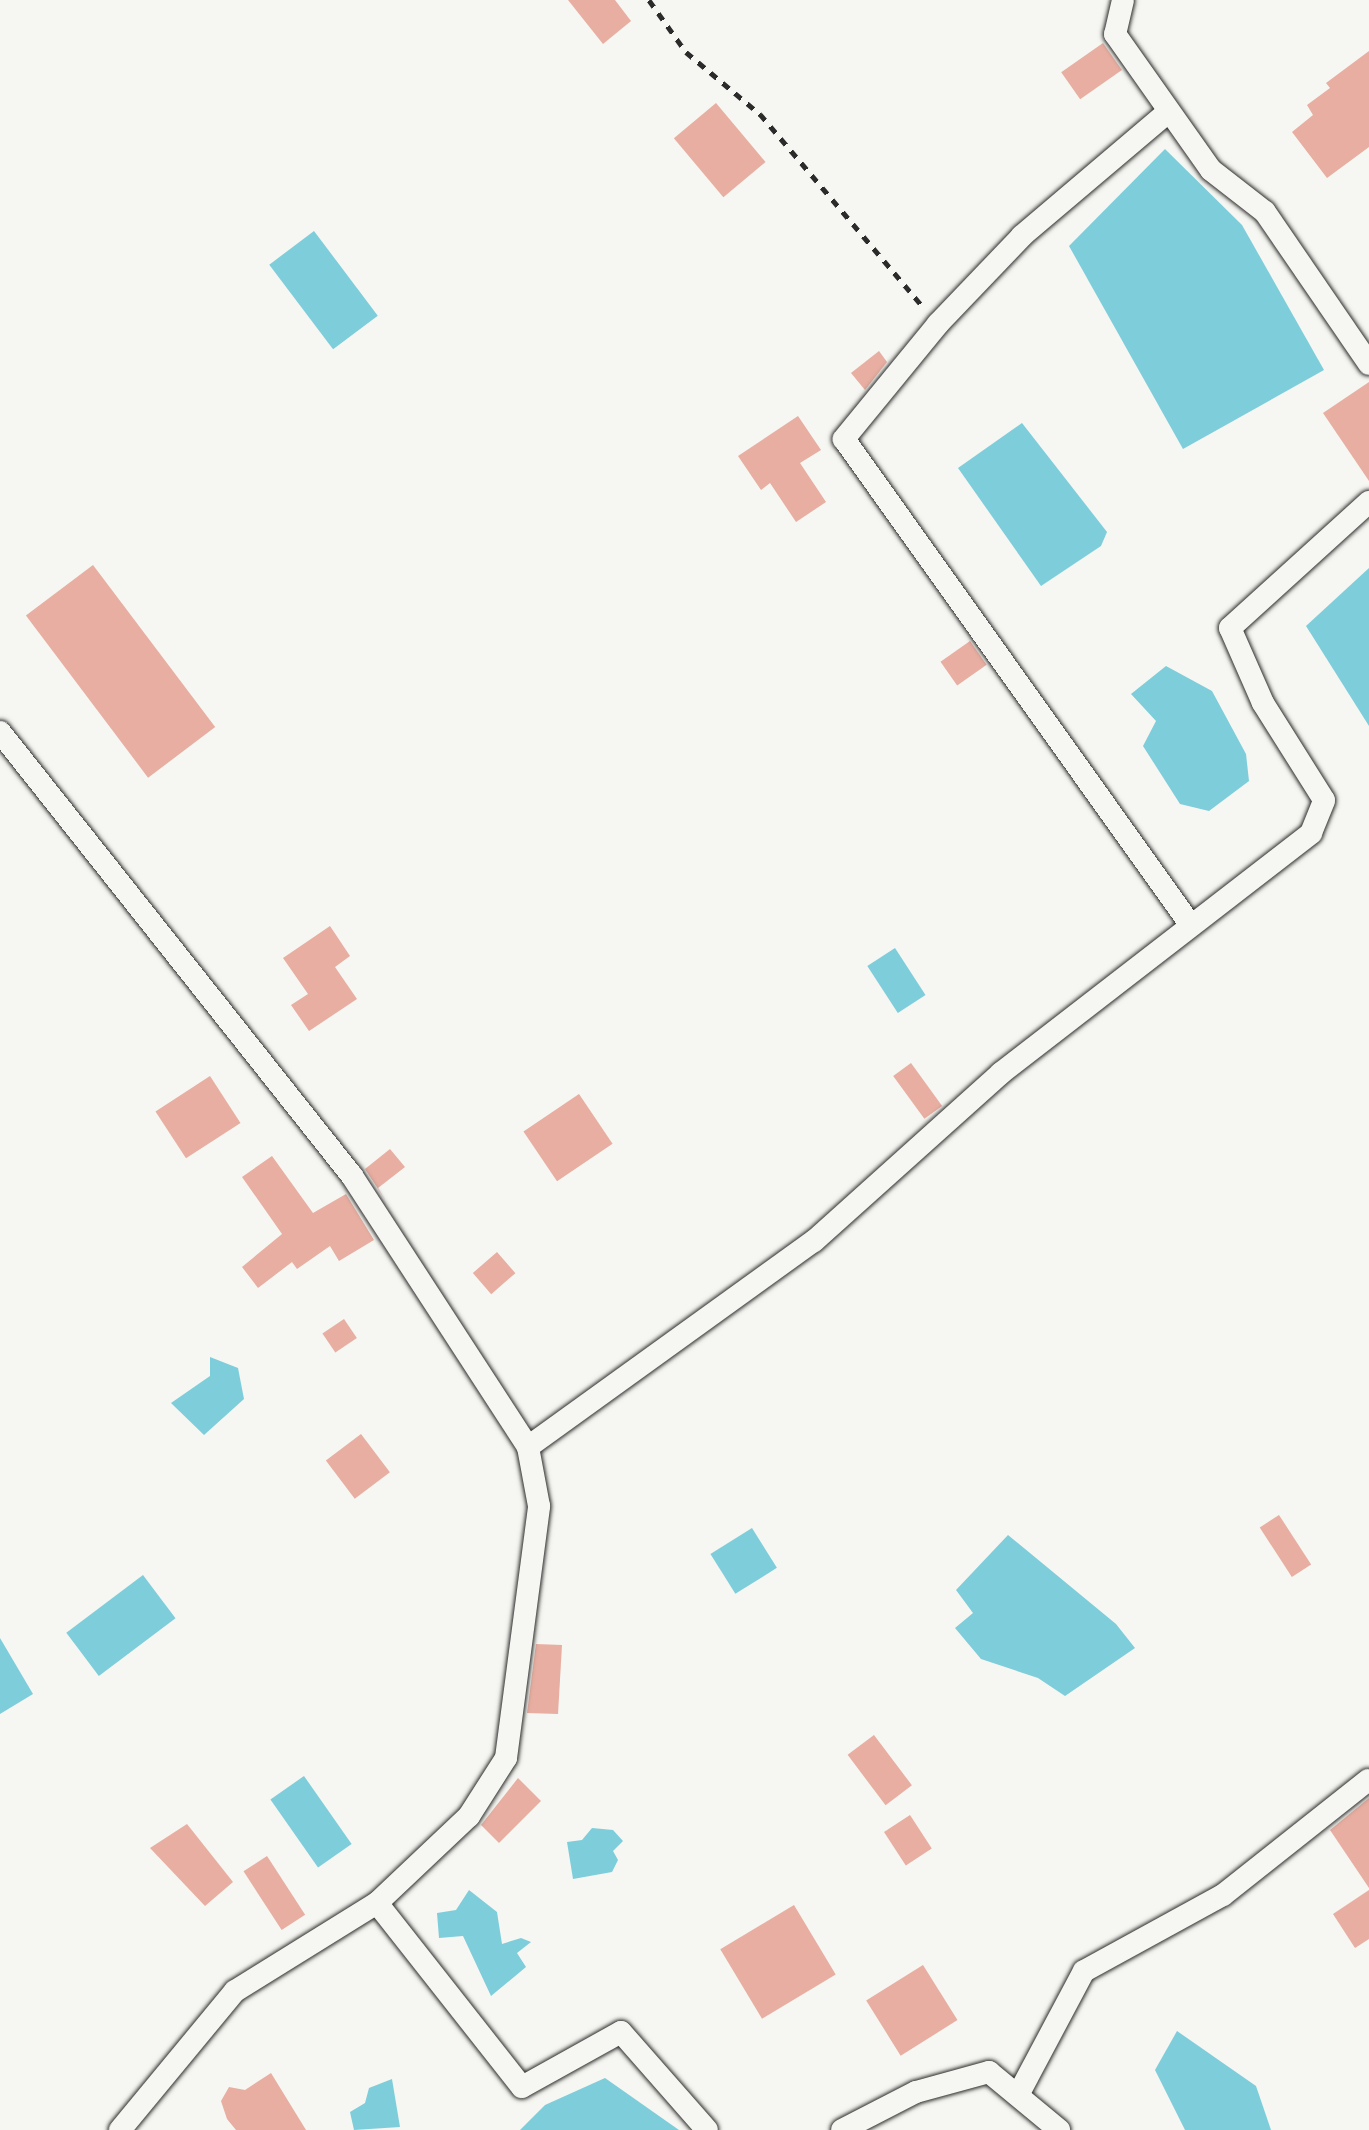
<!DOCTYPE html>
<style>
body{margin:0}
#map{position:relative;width:1369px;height:2130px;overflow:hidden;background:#f6f6f2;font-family:Sriracha,sans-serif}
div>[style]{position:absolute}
.water>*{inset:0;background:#7ecddb;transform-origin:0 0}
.building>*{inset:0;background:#e7aea1;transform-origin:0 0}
.path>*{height:5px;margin-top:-2.5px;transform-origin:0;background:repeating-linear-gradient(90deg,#2b2b2b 0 8px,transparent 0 16px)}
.roads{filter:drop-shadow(0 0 2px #2b2b2b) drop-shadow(0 0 2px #2b2b2b)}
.minor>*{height:22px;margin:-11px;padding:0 11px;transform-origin:11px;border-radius:11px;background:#f6f6f2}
span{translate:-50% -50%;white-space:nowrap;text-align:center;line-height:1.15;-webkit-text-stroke:10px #f6f6f2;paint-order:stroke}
</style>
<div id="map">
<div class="water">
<div style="clip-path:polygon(1165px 149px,1242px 225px,1324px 370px,1183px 449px,1069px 246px)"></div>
<div style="left:314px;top:231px;width:106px;height:56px;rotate:53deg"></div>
<div style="clip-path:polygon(1022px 423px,1107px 532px,1101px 546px,1041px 586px,958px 468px)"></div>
<div style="clip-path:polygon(1369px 568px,1369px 726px,1306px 626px)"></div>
<div style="clip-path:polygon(1166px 666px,1212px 691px,1246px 754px,1249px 781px,1209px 811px,1180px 804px,1143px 746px,1156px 721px,1131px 694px)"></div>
<div style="left:895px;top:948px;width:56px;height:33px;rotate:57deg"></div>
<div style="clip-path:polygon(210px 1357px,238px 1368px,244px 1399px,204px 1435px,171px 1403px,210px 1376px)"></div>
<div style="left:752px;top:1528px;width:47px;height:49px;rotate:58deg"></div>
<div style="clip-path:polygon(1008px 1535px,1116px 1624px,1135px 1648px,1065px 1696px,1038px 1678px,981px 1659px,955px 1628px,973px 1613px,956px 1590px)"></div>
<div style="left:143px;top:1575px;width:54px;height:96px;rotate:53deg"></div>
<div style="clip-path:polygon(0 1638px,33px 1694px,0 1714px)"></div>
<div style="left:304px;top:1776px;width:83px;height:41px;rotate:55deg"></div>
<div style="clip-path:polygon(592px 1828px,613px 1830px,623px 1841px,613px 1851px,618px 1860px,612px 1872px,573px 1879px,567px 1842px,582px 1840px)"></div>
<div style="clip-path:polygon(469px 1890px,497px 1912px,502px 1944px,521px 1938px,531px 1942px,517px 1953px,526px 1967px,491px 1996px,463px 1936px,439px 1938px,437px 1913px,456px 1910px)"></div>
<div style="clip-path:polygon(1177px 2031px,1256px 2086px,1271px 2130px,1185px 2130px,1155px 2070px)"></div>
<div style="clip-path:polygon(605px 2078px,679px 2130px,520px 2130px,545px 2105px)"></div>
<div style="clip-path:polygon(392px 2079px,400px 2127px,354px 2130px,350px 2112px,365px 2103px,369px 2088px)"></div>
</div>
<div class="building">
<div style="clip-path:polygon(568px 0,615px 0,631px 21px,603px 44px)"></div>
<div style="left:1103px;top:43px;width:33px;height:51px;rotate:55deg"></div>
<div style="clip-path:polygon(1369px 51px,1369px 147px,1327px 178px,1292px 132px,1313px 115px,1307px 105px,1330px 88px,1326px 83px)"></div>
<div style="left:716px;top:103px;width:77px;height:55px;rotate:50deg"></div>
<div style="clip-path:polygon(879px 351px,887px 362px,865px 390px,851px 373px)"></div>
<div style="clip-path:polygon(1369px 382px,1369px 481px,1323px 413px)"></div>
<div style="clip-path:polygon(798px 416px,821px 450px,800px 463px,826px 502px,796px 522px,770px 483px,761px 490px,738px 456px)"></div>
<div style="left:93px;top:565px;width:203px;height:84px;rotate:53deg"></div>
<div style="left:970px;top:641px;width:29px;height:36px;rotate:55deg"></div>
<div style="clip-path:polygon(330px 926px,350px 956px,335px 967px,357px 999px,309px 1031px,291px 1005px,308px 994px,283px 958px)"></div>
<div style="left:911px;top:1063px;width:53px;height:22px;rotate:54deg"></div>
<div style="left:210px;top:1076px;width:56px;height:65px;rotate:57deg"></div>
<div style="left:579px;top:1094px;width:60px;height:67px;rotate:56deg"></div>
<div style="clip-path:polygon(390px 1149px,405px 1167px,378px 1188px,386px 1201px,365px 1169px)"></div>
<div style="clip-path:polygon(272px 1156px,313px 1213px,346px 1194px,374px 1240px,339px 1261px,330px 1246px,297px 1269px,292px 1262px,258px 1288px,242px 1267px,282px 1234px,242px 1177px)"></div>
<div style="left:497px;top:1252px;width:28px;height:32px;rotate:49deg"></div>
<div style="left:344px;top:1319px;width:23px;height:26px;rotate:56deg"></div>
<div style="left:361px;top:1434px;width:48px;height:44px;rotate:53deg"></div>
<div style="left:1279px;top:1515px;width:59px;height:23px;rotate:57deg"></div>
<div style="clip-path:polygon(536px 1644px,562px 1645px,558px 1714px,527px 1713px)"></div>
<div style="left:874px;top:1735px;width:63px;height:33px;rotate:53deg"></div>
<div style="clip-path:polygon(518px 1778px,541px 1801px,499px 1843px,481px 1825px)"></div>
<div style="clip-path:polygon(1369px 1798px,1369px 1888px,1330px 1830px)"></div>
<div style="left:910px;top:1815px;width:40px;height:31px;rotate:57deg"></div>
<div style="clip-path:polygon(187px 1824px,233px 1882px,205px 1906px,150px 1848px)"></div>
<div style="left:267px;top:1856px;width:70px;height:28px;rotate:57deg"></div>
<div style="clip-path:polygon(1369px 1890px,1369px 1939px,1355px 1948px,1333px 1914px)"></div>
<div style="left:794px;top:1905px;width:81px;height:86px;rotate:59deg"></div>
<div style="left:923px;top:1965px;width:65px;height:67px;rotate:58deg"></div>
<div style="clip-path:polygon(271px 2073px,306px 2130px,236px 2130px,227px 2119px,221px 2101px,229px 2087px,245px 2090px)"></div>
</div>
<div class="path">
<div style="left:649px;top:0;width:64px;rotate:54.6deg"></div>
<div style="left:686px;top:52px;width:97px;rotate:40deg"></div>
<div style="left:760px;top:114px;width:253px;rotate:49.8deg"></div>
</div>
<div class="roads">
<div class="minor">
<div style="left:1123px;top:0;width:35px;rotate:103deg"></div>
<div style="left:1115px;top:34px;width:166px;rotate:54.8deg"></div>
<div style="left:1211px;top:170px;width:68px;rotate:37.9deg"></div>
<div style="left:1265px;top:212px;width:184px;rotate:55.6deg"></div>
<div style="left:1168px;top:112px;width:192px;rotate:139.7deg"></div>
<div style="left:1022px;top:236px;width:122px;rotate:133.7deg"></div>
<div style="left:938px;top:324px;width:149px;rotate:129.3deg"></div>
<div style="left:844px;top:439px;width:596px;rotate:54.5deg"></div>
<div style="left:0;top:732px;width:567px;rotate:51.59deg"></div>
<div style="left:352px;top:1176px;width:323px;rotate:57deg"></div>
<div style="left:528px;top:1447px;width:352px;rotate:-35.8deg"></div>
<div style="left:814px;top:1241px;width:251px;rotate:-41.9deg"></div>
<div style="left:1001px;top:1073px;width:392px;rotate:-37.7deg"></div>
<div style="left:1311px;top:833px;width:35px;rotate:-68deg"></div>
<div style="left:1324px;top:800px;width:115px;rotate:-122.2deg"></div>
<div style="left:1263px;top:703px;width:82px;rotate:-113.7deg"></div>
<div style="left:1230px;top:628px;width:188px;rotate:-42.2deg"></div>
<div style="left:377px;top:1903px;width:234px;rotate:51.8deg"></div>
<div style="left:522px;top:2087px;width:113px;rotate:-29.1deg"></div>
<div style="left:621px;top:2032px;width:130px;rotate:48.7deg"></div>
<div style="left:1018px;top:2095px;width:140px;rotate:-62deg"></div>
<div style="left:1084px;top:1971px;width:158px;rotate:-28.7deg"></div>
<div style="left:1223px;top:1895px;width:185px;rotate:-38.4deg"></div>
<div style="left:120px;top:2130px;width:180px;rotate:-50.4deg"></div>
<div style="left:235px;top:1991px;width:167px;rotate:-31.8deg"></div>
<div style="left:377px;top:1903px;width:127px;rotate:-43.4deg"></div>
<div style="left:469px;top:1816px;width:69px;rotate:-57.5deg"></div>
<div style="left:506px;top:1758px;width:254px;rotate:-82.5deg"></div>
<div style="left:539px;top:1506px;width:60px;rotate:-100.6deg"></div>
<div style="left:842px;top:2130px;width:83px;rotate:-27.2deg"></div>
<div style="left:916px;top:2092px;width:76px;rotate:-15.3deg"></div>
<div style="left:989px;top:2072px;width:91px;rotate:39.6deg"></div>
</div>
</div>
</div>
